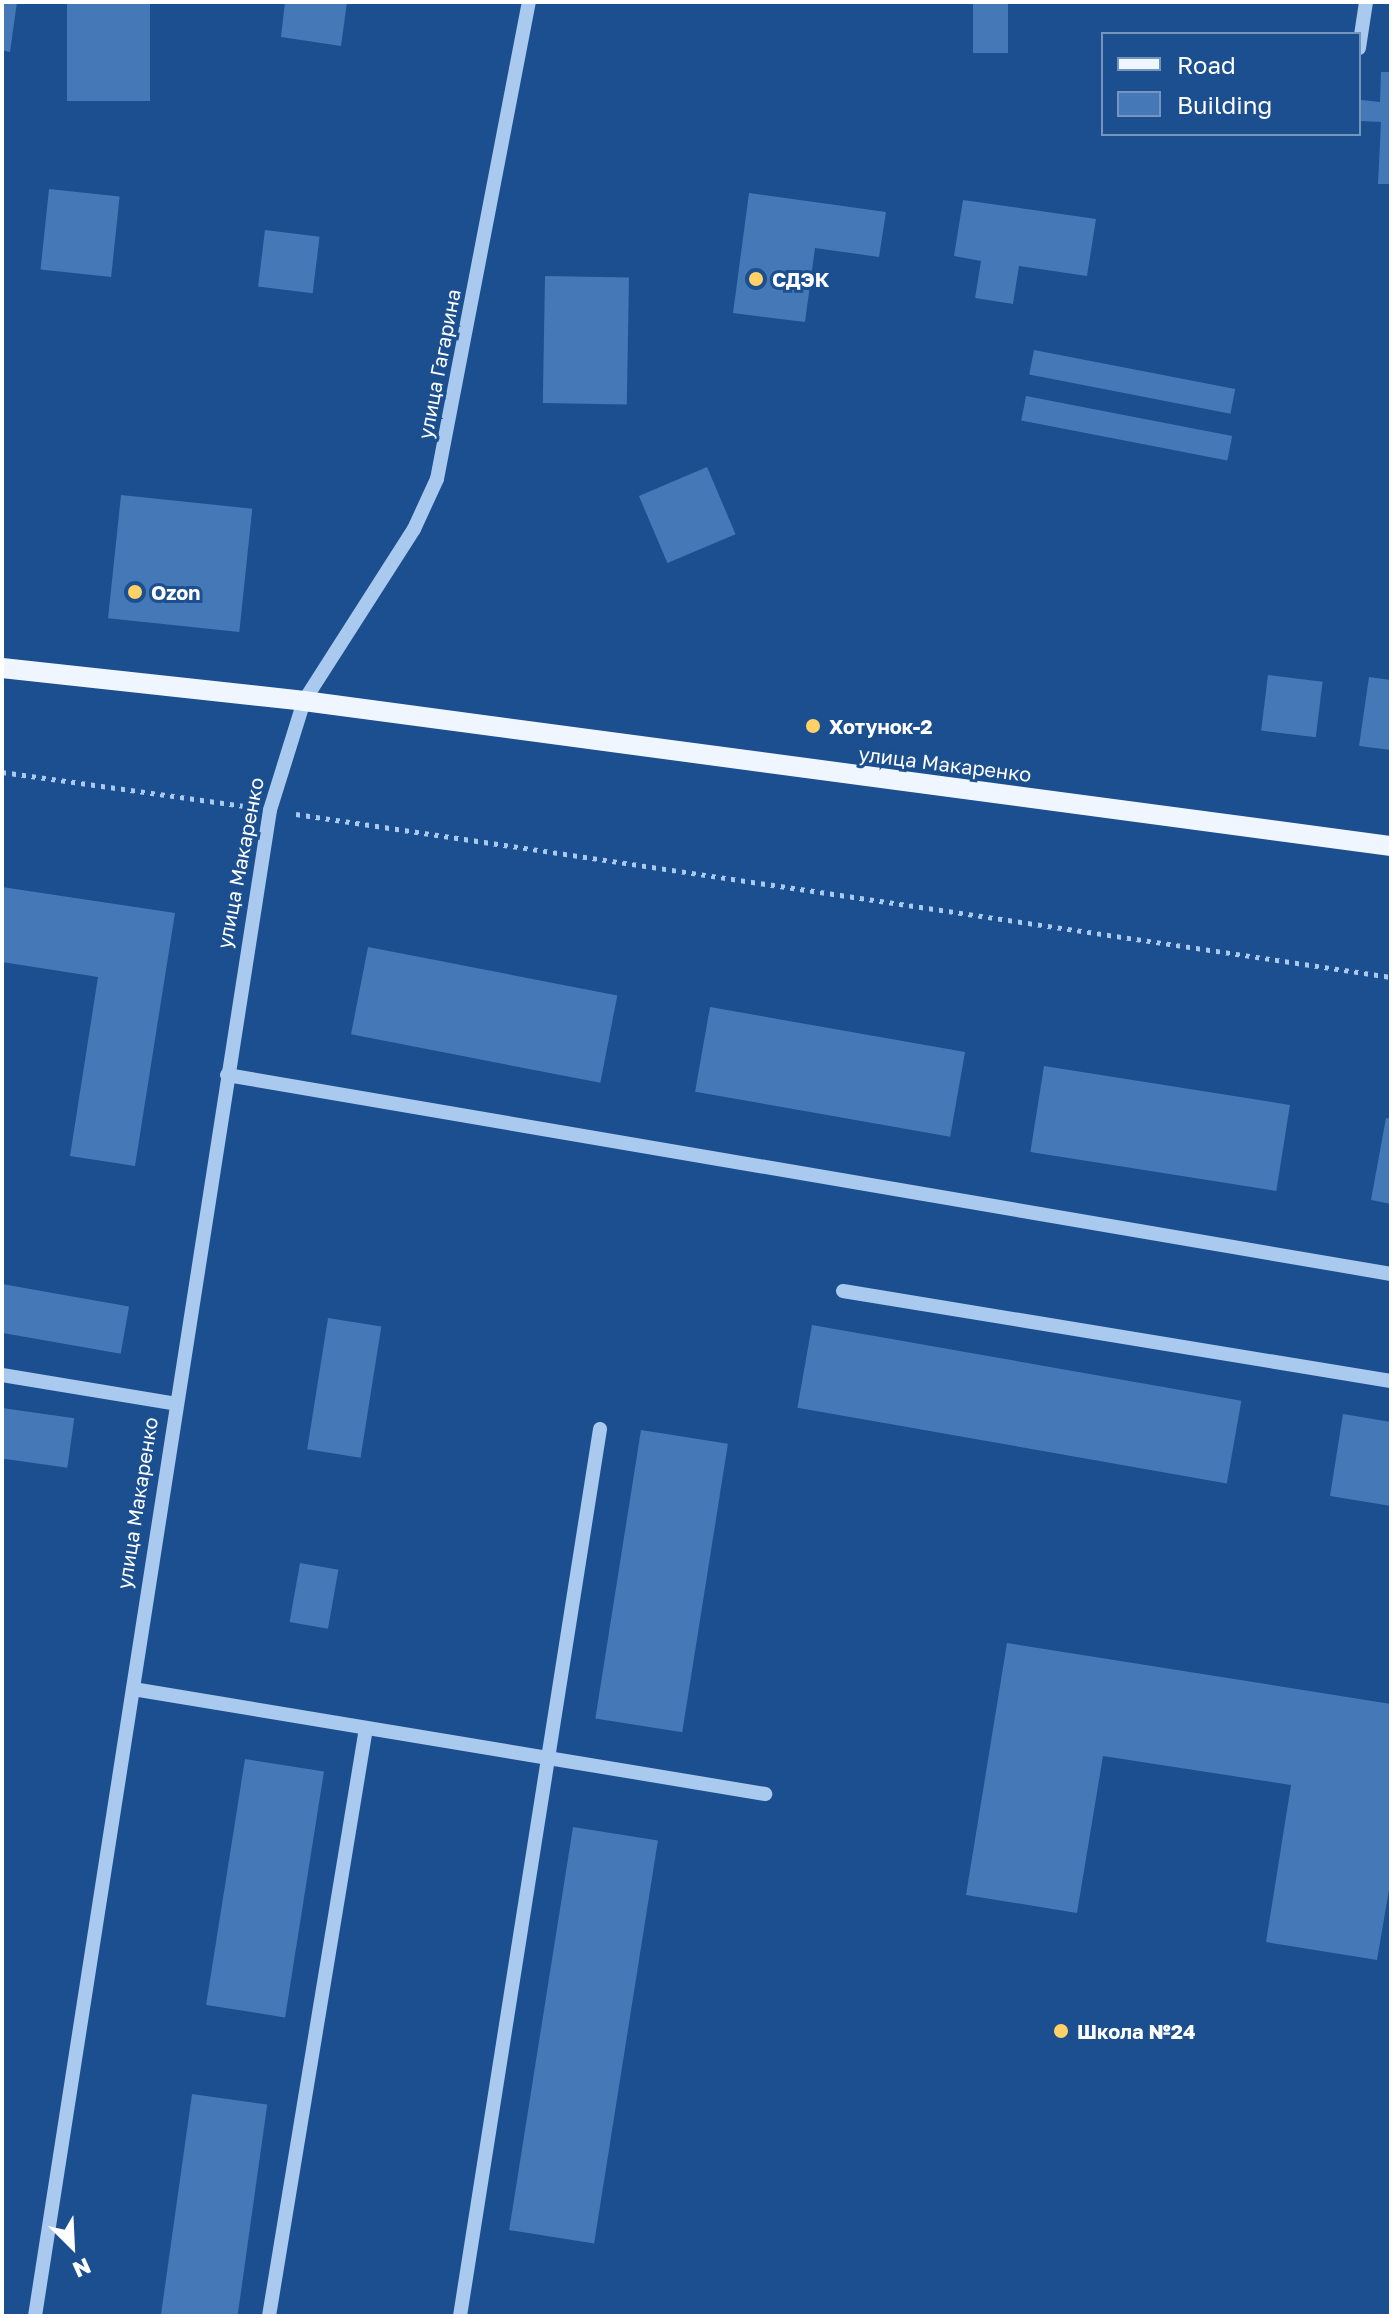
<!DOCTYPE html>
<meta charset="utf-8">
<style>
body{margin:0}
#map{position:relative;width:1393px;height:2318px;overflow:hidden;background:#1b4f8f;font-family:"Golos Text",sans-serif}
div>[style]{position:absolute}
.building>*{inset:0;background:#4478b7;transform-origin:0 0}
.path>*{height:5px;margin-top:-2.5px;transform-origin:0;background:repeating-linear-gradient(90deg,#a9c9ee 0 4px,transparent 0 10px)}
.minor>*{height:14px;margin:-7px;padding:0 7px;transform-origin:7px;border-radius:7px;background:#a9c9ee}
.major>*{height:20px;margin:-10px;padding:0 10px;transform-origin:10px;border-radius:10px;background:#f0f6ff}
.dots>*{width:22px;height:22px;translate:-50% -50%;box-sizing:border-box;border:4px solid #1b4f8f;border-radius:50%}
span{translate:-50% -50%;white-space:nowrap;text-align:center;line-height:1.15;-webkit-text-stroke:6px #1b4f8f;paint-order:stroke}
.poi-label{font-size:20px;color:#fff;font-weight:700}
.left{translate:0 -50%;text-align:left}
.street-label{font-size:20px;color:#fff}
.frame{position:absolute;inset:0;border:4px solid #fff;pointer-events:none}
.legend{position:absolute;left:1101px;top:32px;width:260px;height:104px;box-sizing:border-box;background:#1b4f8f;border:2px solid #7695bc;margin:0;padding:10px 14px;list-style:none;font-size:24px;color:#fff}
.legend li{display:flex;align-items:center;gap:16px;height:40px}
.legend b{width:40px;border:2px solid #7695bc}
.north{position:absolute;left:32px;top:2206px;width:80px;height:80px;-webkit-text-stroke:6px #1b4f8f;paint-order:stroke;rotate:156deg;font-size:22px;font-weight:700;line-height:32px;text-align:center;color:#fff}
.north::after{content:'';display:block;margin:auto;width:28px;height:36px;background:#fff;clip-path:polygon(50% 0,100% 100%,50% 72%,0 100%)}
</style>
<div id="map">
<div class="building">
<div style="clip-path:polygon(2px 2px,17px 2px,10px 52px,2px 50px)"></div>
<div style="left:67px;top:2px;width:83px;height:99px"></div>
<div style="clip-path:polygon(285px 2px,347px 2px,341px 46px,281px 37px)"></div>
<div style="left:973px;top:2px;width:35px;height:51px"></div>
<div style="clip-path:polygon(1381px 72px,1391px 72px,1391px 184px,1378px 184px,1381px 122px,1360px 121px,1361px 100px,1380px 102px)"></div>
<div style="left:49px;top:189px;width:71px;height:81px;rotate:6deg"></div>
<div style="clip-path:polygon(749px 193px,886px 212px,879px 257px,815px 248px,805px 322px,733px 313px)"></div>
<div style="clip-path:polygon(963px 200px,1096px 219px,1087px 276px,1019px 266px,1013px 304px,975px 298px,981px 261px,954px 256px)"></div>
<div style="left:265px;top:230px;width:55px;height:57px;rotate:7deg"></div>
<div style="left:545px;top:276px;width:84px;height:127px;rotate:1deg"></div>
<div style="left:1034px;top:350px;width:205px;height:25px;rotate:11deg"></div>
<div style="left:1026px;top:396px;width:210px;height:25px;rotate:11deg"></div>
<div style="left:707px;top:467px;width:73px;height:74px;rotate:67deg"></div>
<div style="left:121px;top:495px;width:132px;height:124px;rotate:6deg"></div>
<div style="left:1268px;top:675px;width:55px;height:56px;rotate:7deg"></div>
<div style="clip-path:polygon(1369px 677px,1391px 680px,1391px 750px,1359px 746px)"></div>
<div style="clip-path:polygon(2px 887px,175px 913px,135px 1166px,70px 1156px,98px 977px,2px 962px)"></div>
<div style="left:368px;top:947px;width:254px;height:89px;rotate:11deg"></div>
<div style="left:710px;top:1007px;width:259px;height:86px;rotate:10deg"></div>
<div style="left:1044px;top:1066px;width:249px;height:87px;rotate:9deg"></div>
<div style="clip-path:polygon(1386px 1118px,1391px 1119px,1391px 1204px,1371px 1200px)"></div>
<div style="left:2px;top:1284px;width:129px;height:48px;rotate:10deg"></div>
<div style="left:328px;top:1318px;width:54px;height:133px;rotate:9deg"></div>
<div style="left:812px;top:1325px;width:436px;height:84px;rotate:10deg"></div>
<div style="left:2px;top:1408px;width:73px;height:50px;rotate:8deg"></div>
<div style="clip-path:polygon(1343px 1414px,1391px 1422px,1391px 1506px,1330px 1496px)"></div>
<div style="left:641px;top:1430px;width:88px;height:292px;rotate:9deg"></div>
<div style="left:300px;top:1563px;width:39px;height:60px;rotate:10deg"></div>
<div style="clip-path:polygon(1007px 1643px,1391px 1704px,1391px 1878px,1377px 1960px,1266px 1942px,1291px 1785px,1103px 1756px,1077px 1913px,966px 1895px)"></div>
<div style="left:245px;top:1759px;width:80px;height:249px;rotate:9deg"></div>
<div style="left:573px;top:1827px;width:86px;height:408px;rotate:9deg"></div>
<div style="left:192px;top:2094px;width:76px;height:225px;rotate:8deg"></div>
</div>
<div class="path">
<div style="left:2px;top:772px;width:243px;rotate:8deg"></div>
<div style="left:296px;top:814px;width:1107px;rotate:8.47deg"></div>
</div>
<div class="minor">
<div style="left:1359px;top:48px;width:47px;rotate:-81.3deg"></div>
<div style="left:227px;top:1075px;width:1181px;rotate:9.7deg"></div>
<div style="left:843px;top:1291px;width:555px;rotate:9.33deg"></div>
<div style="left:2px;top:1375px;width:177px;rotate:9.4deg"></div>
<div style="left:133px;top:1689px;width:641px;rotate:9.43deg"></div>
<div style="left:35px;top:2316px;width:1524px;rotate:-81.13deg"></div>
<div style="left:270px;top:810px;width:114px;rotate:-72.7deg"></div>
<div style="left:304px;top:701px;width:204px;rotate:-57.4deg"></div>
<div style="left:414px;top:529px;width:55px;rotate:-65.3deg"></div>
<div style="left:437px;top:479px;width:486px;rotate:-79.1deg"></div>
<div style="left:269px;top:2316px;width:596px;rotate:-80.63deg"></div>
<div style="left:460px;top:2316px;width:898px;rotate:-81.03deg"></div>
</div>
<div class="major">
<div style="left:2px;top:668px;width:304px;rotate:6.2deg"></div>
<div style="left:304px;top:701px;width:1097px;rotate:7.6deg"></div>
</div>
<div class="dots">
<div style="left:756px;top:279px;background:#ffd166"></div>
<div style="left:135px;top:592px;background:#ffd166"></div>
<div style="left:813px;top:726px;background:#ffd166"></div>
<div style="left:1061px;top:2031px;background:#ffd166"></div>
</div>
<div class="poi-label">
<span class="left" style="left:772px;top:279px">СДЭК</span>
<span class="left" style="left:151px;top:592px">Ozon</span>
<span class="left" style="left:829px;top:726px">Хотунок-2</span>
<span class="left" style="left:1077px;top:2031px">Школа №24</span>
</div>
<div class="street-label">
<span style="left:439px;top:364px;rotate:-79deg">улица Гагарина</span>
<span style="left:945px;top:764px;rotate:7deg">улица Макаренко</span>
<span style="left:240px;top:863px;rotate:-79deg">улица Макаренко</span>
<span style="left:137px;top:1503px;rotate:-81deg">улица Макаренко</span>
</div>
<div class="frame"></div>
<ul class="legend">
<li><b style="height:10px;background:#f0f6ff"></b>Road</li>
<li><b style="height:22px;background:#4478b7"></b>Building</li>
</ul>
<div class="north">N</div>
</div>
